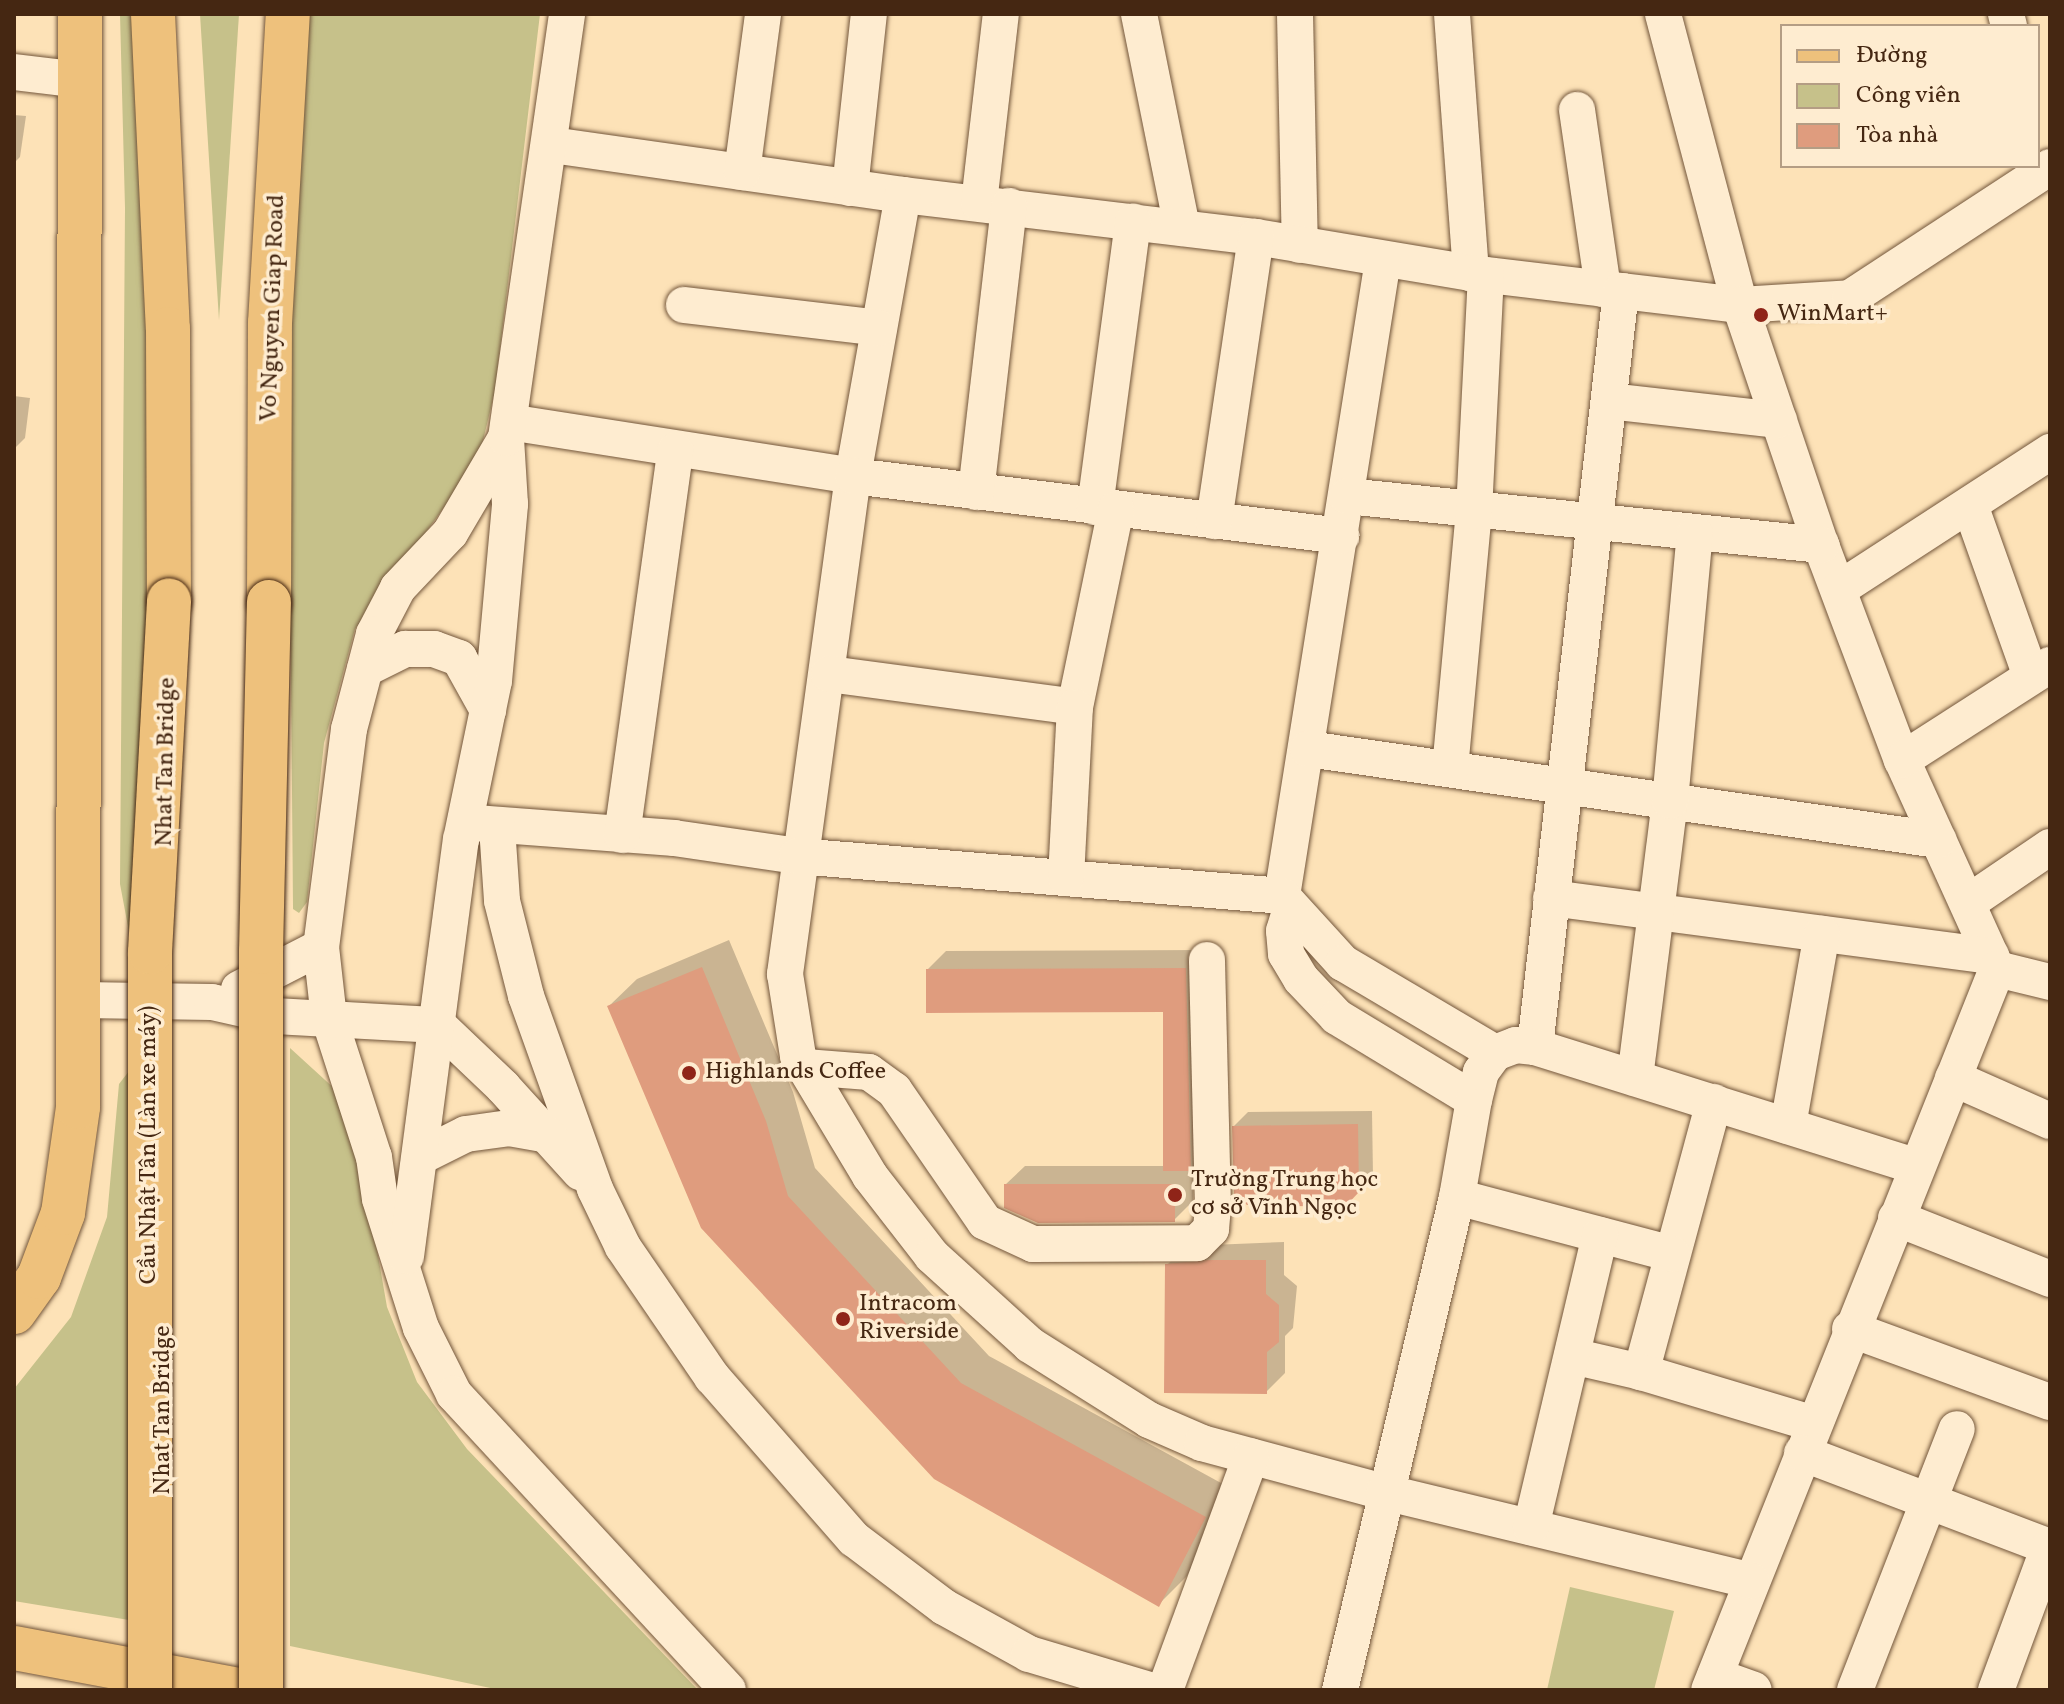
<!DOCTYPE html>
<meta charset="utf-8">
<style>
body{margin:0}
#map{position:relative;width:2064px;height:1704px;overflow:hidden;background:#fde2b7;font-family:Vollkorn,serif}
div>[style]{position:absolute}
.green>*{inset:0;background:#c6c18a}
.shadow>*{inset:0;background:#0003}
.building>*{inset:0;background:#df9c7e}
.roads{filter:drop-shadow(0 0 2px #73563b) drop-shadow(0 0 2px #73563b)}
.minor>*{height:36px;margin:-18px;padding:0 18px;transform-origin:18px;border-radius:18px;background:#feecd0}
.major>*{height:44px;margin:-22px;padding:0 22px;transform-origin:22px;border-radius:22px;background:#eec17c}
.highway>*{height:44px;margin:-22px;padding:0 22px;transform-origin:22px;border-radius:22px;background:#eec17c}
.bridges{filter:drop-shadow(0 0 2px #452712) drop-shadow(0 0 2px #452712)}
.highway-bridge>*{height:44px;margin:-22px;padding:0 22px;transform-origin:22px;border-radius:22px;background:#eec17c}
.dots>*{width:22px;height:22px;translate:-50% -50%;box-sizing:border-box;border:4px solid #feecd0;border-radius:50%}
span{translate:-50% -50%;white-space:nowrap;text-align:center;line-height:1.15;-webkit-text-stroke:7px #feecd0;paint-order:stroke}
.street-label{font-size:24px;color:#452712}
.poi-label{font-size:24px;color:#452712}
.left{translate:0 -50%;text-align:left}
.frame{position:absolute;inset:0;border:16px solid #452712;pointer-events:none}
.legend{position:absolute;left:1780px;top:24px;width:260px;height:144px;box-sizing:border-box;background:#feecd0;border:2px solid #b49d84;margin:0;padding:10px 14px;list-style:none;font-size:24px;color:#452712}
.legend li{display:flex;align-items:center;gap:16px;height:40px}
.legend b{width:40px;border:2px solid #b49d84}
</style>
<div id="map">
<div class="green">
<div style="clip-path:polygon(120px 14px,137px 14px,169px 601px,132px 948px,120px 884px,125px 208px)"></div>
<div style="clip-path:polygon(200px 14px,239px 14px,219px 320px)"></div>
<div style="clip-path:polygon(307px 14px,540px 14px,495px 391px,478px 461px,355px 629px,324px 743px,307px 902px,299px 913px,293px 909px,288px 320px)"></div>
<div style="clip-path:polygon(150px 1044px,147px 1623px,14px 1601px,14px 1389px,71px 1317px,107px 1217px,119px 1084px)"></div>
<div style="clip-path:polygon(290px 1048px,336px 1090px,368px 1198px,387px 1307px,417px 1382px,467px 1449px,698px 1690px,500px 1690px,290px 1646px)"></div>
<div style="clip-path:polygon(1570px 1587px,1674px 1611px,1654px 1690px,1547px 1690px)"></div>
</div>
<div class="shadow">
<div style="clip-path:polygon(14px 115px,26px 116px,20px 157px,14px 163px)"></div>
<div style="clip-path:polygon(14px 396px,30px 398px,25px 438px,14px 449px)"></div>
<div style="clip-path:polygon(729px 940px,793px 1092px,815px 1168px,989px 1356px,1232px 1489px,1187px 1576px,1159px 1604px,609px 1006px,637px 979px)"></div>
<div style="clip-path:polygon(1204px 950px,1209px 1150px,1193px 1167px,1193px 1201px,1174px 1220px,1006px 1184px,1025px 1166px,1165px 1166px,1165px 1010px,928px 969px,946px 951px)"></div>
<div style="clip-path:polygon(1372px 1111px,1373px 1176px,1344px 1205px,1234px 1126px,1248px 1112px)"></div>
<div style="clip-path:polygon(1284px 1242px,1284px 1275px,1297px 1286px,1293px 1328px,1285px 1336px,1285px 1373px,1266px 1392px,1167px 1265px,1186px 1246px)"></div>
</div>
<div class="building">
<div style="clip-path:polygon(702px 967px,766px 1121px,788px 1196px,961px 1383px,1206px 1517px,1159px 1607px,934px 1479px,701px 1228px,607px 1006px)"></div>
<div style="clip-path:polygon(1186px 968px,1191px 1171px,1163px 1171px,1163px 1012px,926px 1013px,926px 969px)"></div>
<div style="clip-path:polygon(1358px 1124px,1359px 1192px,1345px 1207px,1247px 1205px,1234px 1194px,1232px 1126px)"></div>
<div style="clip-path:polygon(1004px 1184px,1175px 1184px,1175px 1222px,1038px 1223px,1004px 1208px)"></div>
<div style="clip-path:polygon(1207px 1260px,1266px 1260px,1266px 1294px,1279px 1305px,1279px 1342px,1267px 1352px,1267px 1394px,1164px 1393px,1165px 1264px)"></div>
</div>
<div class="roads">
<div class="minor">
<div style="left:1139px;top:14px;width:218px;rotate:78.6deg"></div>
<div style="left:1295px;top:14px;width:231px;rotate:88.8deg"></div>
<div style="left:1452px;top:14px;width:260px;rotate:85.8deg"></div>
<div style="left:1663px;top:14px;width:301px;rotate:75.2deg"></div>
<div style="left:1740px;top:305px;width:253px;rotate:71.4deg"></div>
<div style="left:1821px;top:545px;width:230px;rotate:69.4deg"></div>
<div style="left:1902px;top:760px;width:230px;rotate:65.6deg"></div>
<div style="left:1997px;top:969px;width:776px;rotate:111.77deg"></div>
<div style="left:2006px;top:14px;width:12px;rotate:76deg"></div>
<div style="left:14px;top:72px;width:67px;rotate:6.8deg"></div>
<div style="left:1577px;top:110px;width:181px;rotate:81.7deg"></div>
<div style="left:552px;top:145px;width:355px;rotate:8.1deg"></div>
<div style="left:903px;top:195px;width:355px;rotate:6.8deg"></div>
<div style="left:1256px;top:237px;width:218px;rotate:9.5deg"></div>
<div style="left:1471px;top:273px;width:271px;rotate:6.8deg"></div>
<div style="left:1740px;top:305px;width:110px;rotate:-3.6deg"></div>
<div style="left:1850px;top:298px;width:239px;rotate:-33.2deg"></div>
<div style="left:742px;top:172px;width:159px;rotate:-82.4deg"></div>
<div style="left:850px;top:188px;width:175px;rotate:-83.8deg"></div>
<div style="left:903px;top:195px;width:285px;rotate:100.1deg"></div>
<div style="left:853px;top:476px;width:503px;rotate:97.78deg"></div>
<div style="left:785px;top:974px;width:83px;rotate:81deg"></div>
<div style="left:798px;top:1056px;width:140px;rotate:59deg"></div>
<div style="left:870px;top:1176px;width:101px;rotate:52.2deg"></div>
<div style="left:932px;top:1256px;width:132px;rotate:42.2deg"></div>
<div style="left:1030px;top:1345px;width:141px;rotate:32.2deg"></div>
<div style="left:1149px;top:1420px;width:58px;rotate:23.5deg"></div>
<div style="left:1202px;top:1443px;width:188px;rotate:15.1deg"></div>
<div style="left:1384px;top:1492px;width:378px;rotate:13.6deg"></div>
<div style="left:979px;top:203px;width:190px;rotate:-83.4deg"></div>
<div style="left:1383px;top:260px;width:644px;rotate:99.02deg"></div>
<div style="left:1282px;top:896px;width:91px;rotate:47.7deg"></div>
<div style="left:1343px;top:963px;width:177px;rotate:30.6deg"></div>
<div style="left:684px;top:305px;width:196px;rotate:6.7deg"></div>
<div style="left:1609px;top:401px;width:171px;rotate:6.4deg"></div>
<div style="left:509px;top:422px;width:348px;rotate:8.9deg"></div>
<div style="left:853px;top:476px;width:492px;rotate:7deg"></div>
<div style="left:506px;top:438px;width:110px;rotate:120.5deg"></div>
<div style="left:450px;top:533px;width:76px;rotate:133.4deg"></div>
<div style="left:398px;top:588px;width:52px;rotate:117.6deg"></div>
<div style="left:374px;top:634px;width:98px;rotate:104.7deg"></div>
<div style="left:349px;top:729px;width:220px;rotate:97.3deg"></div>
<div style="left:321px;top:947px;width:71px;rotate:83.6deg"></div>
<div style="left:329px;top:1018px;width:146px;rotate:72.1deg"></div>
<div style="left:374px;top:1157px;width:42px;rotate:81.9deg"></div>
<div style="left:380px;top:1199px;width:135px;rotate:72.4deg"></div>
<div style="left:421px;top:1328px;width:74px;rotate:63.4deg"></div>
<div style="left:454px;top:1394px;width:403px;rotate:47.2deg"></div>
<div style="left:976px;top:492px;width:288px;rotate:-83.4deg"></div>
<div style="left:1347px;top:496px;width:477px;rotate:5.9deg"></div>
<div style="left:1970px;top:505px;width:182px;rotate:70.4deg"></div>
<div style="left:1095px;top:507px;width:288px;rotate:-82.4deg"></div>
<div style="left:1214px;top:521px;width:287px;rotate:-81.6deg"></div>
<div style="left:1839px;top:589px;width:252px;rotate:-33deg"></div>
<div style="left:365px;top:669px;width:45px;rotate:-26.6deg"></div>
<div style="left:405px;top:649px;width:29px"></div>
<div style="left:434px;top:649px;width:27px;rotate:20deg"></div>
<div style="left:459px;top:658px;width:60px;rotate:60.9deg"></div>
<div style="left:829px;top:674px;width:248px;rotate:7.6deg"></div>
<div style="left:1075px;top:707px;width:202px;rotate:-78.3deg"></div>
<div style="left:1308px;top:749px;width:637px;rotate:8.22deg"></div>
<div style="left:1902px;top:760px;width:176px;rotate:-32.7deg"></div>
<div style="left:1450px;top:769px;width:259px;rotate:-84.7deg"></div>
<div style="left:1474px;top:511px;width:236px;rotate:-87.1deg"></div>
<div style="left:475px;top:823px;width:200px;rotate:4.3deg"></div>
<div style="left:674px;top:838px;width:124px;rotate:8.3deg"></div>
<div style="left:797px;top:856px;width:487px;rotate:4.7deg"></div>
<div style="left:497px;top:827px;width:74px;rotate:86.1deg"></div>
<div style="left:502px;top:901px;width:98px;rotate:75.8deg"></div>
<div style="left:526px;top:996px;width:205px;rotate:70.3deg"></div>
<div style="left:595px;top:1189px;width:64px;rotate:64.2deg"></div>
<div style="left:623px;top:1247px;width:158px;rotate:55.6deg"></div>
<div style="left:712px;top:1377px;width:215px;rotate:48.8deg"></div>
<div style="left:854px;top:1539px;width:113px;rotate:37.1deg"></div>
<div style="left:944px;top:1607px;width:97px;rotate:28.9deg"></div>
<div style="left:1029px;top:1654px;width:126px;rotate:16.6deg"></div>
<div style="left:622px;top:835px;width:388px;rotate:-82.1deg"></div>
<div style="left:1066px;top:878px;width:171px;rotate:-87deg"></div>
<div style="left:1551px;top:898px;width:444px;rotate:7.5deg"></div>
<div style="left:1969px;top:902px;width:98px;rotate:-34.2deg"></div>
<div style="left:1291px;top:908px;width:24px;rotate:107deg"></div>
<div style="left:1284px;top:931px;width:23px;rotate:85deg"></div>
<div style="left:1286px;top:954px;width:29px;rotate:59deg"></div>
<div style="left:1301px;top:979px;width:52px;rotate:46.5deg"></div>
<div style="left:1337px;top:1017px;width:160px;rotate:31.2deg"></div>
<div style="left:1997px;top:969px;width:55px;rotate:13.8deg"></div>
<div style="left:239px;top:989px;width:92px;rotate:-27.1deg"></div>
<div style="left:82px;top:1000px;width:130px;rotate:0.9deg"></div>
<div style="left:212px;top:1002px;width:65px;rotate:12.5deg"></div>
<div style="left:275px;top:1016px;width:163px;rotate:3.2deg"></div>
<div style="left:438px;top:1025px;width:90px;rotate:43.6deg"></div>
<div style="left:503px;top:1087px;width:115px;rotate:47.8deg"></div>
<div style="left:1535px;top:1047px;width:761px;rotate:-83.51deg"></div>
<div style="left:805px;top:1067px;width:64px;rotate:4.5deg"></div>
<div style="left:869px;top:1072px;width:31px;rotate:36deg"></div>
<div style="left:894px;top:1090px;width:160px;rotate:55.4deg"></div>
<div style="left:985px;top:1222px;width:53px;rotate:24.6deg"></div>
<div style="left:1033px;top:1244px;width:164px;rotate:-0.3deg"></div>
<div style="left:1197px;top:1243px;width:20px;rotate:-45deg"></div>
<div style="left:1211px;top:1229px;width:22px;rotate:-85deg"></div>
<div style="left:1213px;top:1207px;width:247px;rotate:-91.4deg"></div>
<div style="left:1635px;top:1078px;width:279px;rotate:-82.8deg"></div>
<div style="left:1670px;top:801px;width:268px;rotate:-84.7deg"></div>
<div style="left:1953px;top:1078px;width:106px;rotate:23.9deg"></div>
<div style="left:1714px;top:1102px;width:280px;rotate:105.1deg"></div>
<div style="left:1641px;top:1372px;width:181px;rotate:16.7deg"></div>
<div style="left:1788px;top:1126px;width:195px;rotate:-80deg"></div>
<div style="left:420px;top:1157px;width:51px;rotate:-26.6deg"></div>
<div style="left:466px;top:1134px;width:43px;rotate:-7.9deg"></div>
<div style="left:509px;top:1128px;width:40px;rotate:10deg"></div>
<div style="left:1457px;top:1197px;width:222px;rotate:14.8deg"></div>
<div style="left:1896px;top:1218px;width:166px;rotate:21.6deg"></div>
<div style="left:406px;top:1256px;width:420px;rotate:-82.5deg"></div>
<div style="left:461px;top:840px;width:162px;rotate:-78.3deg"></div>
<div style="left:494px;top:681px;width:178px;rotate:-84.8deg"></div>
<div style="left:510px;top:504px;width:66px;rotate:-93.5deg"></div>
<div style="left:506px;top:438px;width:428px;rotate:-81.8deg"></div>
<div style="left:1850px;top:1329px;width:213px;rotate:20.1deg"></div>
<div style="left:1572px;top:1356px;width:71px;rotate:13.1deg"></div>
<div style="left:1802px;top:1453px;width:264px;rotate:20.8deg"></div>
<div style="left:2049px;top:1547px;width:153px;rotate:110.3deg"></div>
<div style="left:1531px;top:1527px;width:300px;rotate:-76.7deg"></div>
<div style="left:1715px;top:1676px;width:41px;rotate:19.7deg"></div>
<div style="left:1165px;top:1690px;width:249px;rotate:-69.8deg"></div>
<div style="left:1340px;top:1690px;width:507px;rotate:-76.65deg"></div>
<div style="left:1457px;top:1197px;width:98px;rotate:-80.1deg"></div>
<div style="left:1474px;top:1100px;width:29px;rotate:-76deg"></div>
<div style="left:1481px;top:1072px;width:24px;rotate:-54deg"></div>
<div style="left:1495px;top:1053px;width:22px;rotate:-21deg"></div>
<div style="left:1516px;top:1045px;width:19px;rotate:6deg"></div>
<div style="left:1535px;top:1047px;width:400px;rotate:17.4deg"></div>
<div style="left:1855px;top:1690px;width:280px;rotate:-68.7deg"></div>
</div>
<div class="major">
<div style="left:14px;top:1648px;width:229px;rotate:10.6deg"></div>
</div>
<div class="highway">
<div style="left:153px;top:14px;width:315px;rotate:87.3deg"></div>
<div style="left:168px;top:329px;width:272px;rotate:89.8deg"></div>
<div style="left:269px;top:602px;width:279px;rotate:-89.8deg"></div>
<div style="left:270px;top:323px;width:310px;rotate:-86.7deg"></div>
<div style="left:14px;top:1312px;width:43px;rotate:-54.5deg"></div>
<div style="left:39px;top:1277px;width:68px;rotate:-69.4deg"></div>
<div style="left:63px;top:1213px;width:107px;rotate:-81.9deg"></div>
<div style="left:78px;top:1107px;width:1093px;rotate:-89.9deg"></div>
</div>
</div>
<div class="bridges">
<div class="highway-bridge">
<div style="left:150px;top:1690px;width:738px;rotate:-90deg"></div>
<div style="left:150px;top:952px;width:352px;rotate:-86.9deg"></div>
<div style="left:261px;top:1690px;width:738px;rotate:-90deg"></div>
<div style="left:261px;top:952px;width:350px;rotate:-88.7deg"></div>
</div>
</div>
<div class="dots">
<div style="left:1761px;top:315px;background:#8f2418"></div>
<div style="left:689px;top:1073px;background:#8f2418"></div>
<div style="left:1175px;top:1195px;background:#8f2418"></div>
<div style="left:843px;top:1319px;background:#8f2418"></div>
</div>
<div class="street-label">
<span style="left:274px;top:308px;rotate:-88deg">Vo Nguyen Giap Road</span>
<span style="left:167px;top:762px;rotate:-89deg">Nhat Tan Bridge</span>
<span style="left:150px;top:1145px;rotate:-90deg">Cầu Nhật Tân (Làn xe máy)</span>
<span style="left:164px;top:1410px;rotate:-90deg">Nhat Tan Bridge</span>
</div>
<div class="poi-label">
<span class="left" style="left:1777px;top:315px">WinMart+</span>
<span class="left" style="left:705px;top:1073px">Highlands Coffee</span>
<span class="left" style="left:1191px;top:1195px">Trường Trung học<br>cơ sở Vĩnh Ngọc</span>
<span class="left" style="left:859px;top:1319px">Intracom<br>Riverside</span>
</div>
<div class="frame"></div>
<ul class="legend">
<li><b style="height:10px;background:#eec17c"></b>Đường</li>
<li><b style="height:22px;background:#c6c18a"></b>Công viên</li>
<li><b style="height:22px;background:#df9c7e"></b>Tòa nhà</li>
</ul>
</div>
